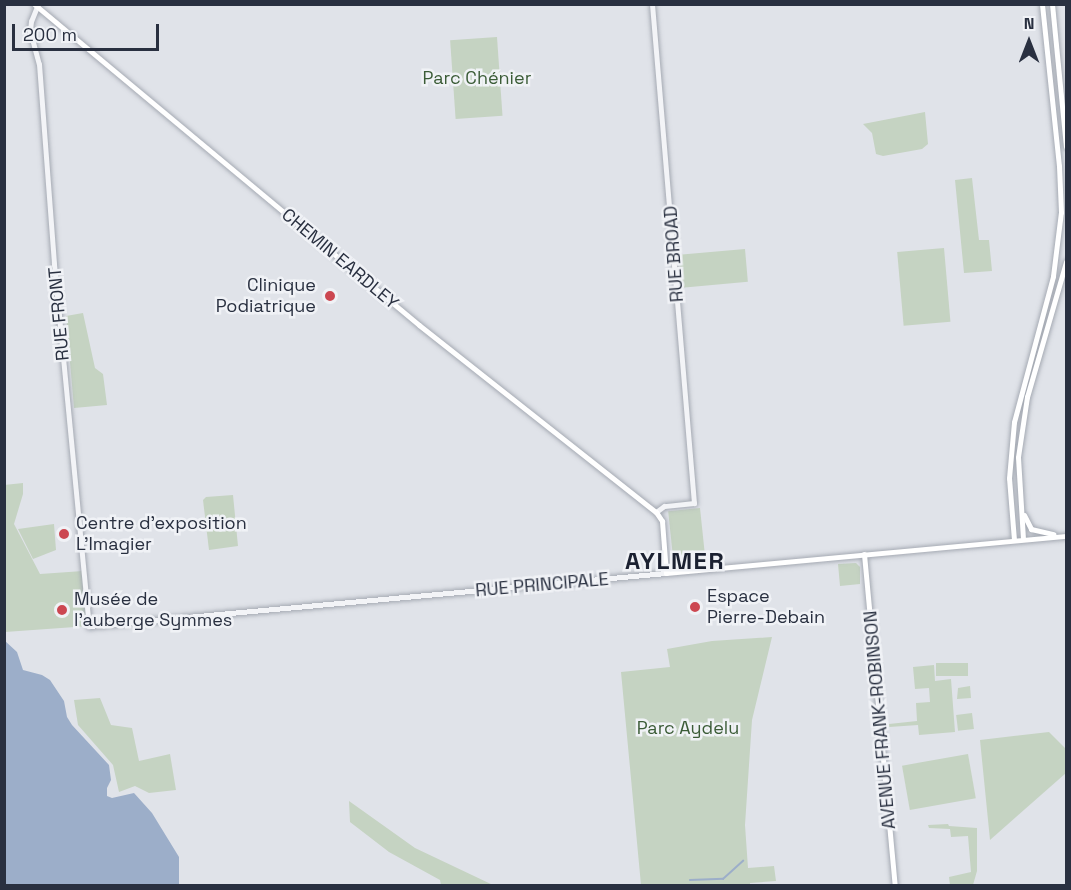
<!DOCTYPE html>
<meta charset="utf-8">
<style>
body{margin:0}
#map{position:relative;width:1071px;height:890px;overflow:hidden;background:#e0e3e9;font-family:"Space Grotesk",sans-serif}
div>[style]{position:absolute}
.green>*{inset:0;background:#c5d3c2;transform-origin:0 0}
.water>*{inset:0;background:#9caec9}
.stream>*{height:1.5px;margin:-0.75px;padding:0 0.75px;transform-origin:0.75px;border-radius:0.75px;background:#9caec9}
.roads{filter:drop-shadow(0 0 2px #a5aab3) drop-shadow(0 0 2px #a5aab3)}
.tertiary>*{height:5px;margin:-2.5px;padding:0 2.5px;transform-origin:2.5px;border-radius:2.5px;background:#f3f4f7}
.secondary>*{height:5px;margin:-2.5px;padding:0 2.5px;transform-origin:2.5px;border-radius:2.5px;background:#fff}
.dots>*{width:16px;height:16px;translate:-50% -50%;box-sizing:border-box;border:3px solid #f0f2f6;border-radius:50%}
span{translate:-50% -50%;white-space:nowrap;text-align:center;line-height:1.15;-webkit-text-stroke:5px #f0f2f6;paint-order:stroke}
.park-label{font-size:18px;color:#3b5c37}
.street-label{font-size:18px;color:#293040}
.poi-label{font-size:18px;color:#293040}
.right{translate:-100% -50%;text-align:right}
.left{translate:0 -50%;text-align:left}
.district-label{font-size:24px;color:#1b2131;font-weight:700;letter-spacing:1.5px}
.frame{position:absolute;inset:0;border:6px solid #293040;pointer-events:none}
.north{position:absolute;left:999px;top:12px;width:60px;height:60px;-webkit-text-stroke:4px #f0f2f6;paint-order:stroke;rotate:0deg;font-size:16px;font-weight:700;line-height:24px;text-align:center;color:#293040}
.north::after{content:'';display:block;margin:auto;width:21px;height:27px;background:#293040;clip-path:polygon(50% 0,100% 100%,50% 72%,0 100%)}
.scale{position:absolute;left:12px;top:24px;width:147px;height:27px;box-sizing:border-box;border:3px solid #293040;border-top:0;padding-left:8px;font-size:18px;line-height:21px;white-space:nowrap;color:#293040;-webkit-text-stroke:4px #f0f2f6;paint-order:stroke}
</style>
<div id="map">
<div class="green">
<div style="left:497px;top:37px;width:79px;height:47px;rotate:86deg"></div>
<div style="clip-path:polygon(925px 112px,928px 144px,922px 149px,883px 156px,876px 154px,872px 133px,863px 124px)"></div>
<div style="clip-path:polygon(972px 178px,979px 240px,989px 240px,992px 271px,964px 273px,955px 180px)"></div>
<div style="left:944px;top:248px;width:74px;height:47px;rotate:85deg"></div>
<div style="left:745px;top:249px;width:33px;height:66px;rotate:85deg"></div>
<div style="clip-path:polygon(83px 313px,95px 368px,103px 374px,107px 405px,74px 408px,66px 316px)"></div>
<div style="clip-path:polygon(23px 483px,23px 494px,14px 524px,40px 574px,83px 571px,89px 626px,5px 632px,4px 485px)"></div>
<div style="clip-path:polygon(233px 495px,238px 546px,209px 550px,203px 500px,206px 497px)"></div>
<div style="left:700px;top:508px;width:55px;height:32px;rotate:84deg"></div>
<div style="clip-path:polygon(54px 524px,56px 550px,33px 559px,18px 529px)"></div>
<div style="clip-path:polygon(856px 563px,860px 567px,860px 584px,840px 586px,838px 564px)"></div>
<div style="clip-path:polygon(772px 637px,752px 720px,745px 825px,748px 868px,774px 866px,776px 881px,750px 883px,750px 886px,641px 885px,621px 672px,670px 667px,667px 649px,712px 641px)"></div>
<div style="left:968px;top:663px;width:13px;height:32px;rotate:90deg"></div>
<div style="clip-path:polygon(934px 665px,935px 681px,951px 679px,955px 732px,919px 735px,918px 725px,889px 727px,889px 724px,917px 721px,916px 703px,930px 702px,929px 688px,915px 689px,913px 667px)"></div>
<div style="clip-path:polygon(970px 686px,971px 698px,957px 699px,958px 688px)"></div>
<div style="clip-path:polygon(100px 698px,111px 725px,132px 728px,139px 761px,170px 754px,176px 790px,149px 793px,135px 786px,119px 792px,113px 765px,78px 725px,74px 700px)"></div>
<div style="left:972px;top:713px;width:16px;height:16px;rotate:83deg"></div>
<div style="clip-path:polygon(1049px 732px,1066px 749px,1066px 773px,990px 840px,980px 740px)"></div>
<div style="left:968px;top:754px;width:45px;height:67px;rotate:80deg"></div>
<div style="clip-path:polygon(349px 801px,415px 848px,493px 885px,441px 885px,440px 880px,389px 852px,350px 822px)"></div>
<div style="clip-path:polygon(948px 824px,949px 826px,977px 828px,977px 871px,973px 885px,950px 885px,949px 877px,971px 872px,968px 836px,951px 837px,950px 829px,929px 828px,928px 825px)"></div>
</div>
<div class="water">
<div style="clip-path:polygon(4px 640px,17px 652px,23px 670px,42px 675px,50px 680px,64px 701px,67px 717px,72px 725px,109px 765px,111px 780px,107px 788px,107px 796px,112px 798px,134px 793px,152px 813px,179px 857px,179px 885px,5px 885px)"></div>
</div>
<div class="stream">
<div style="left:690px;top:880px;width:33px;rotate:-2deg"></div>
<div style="left:723px;top:879px;width:27px;rotate:-42deg"></div>
</div>
<div class="roads">
<div class="tertiary">
<div style="left:38px;top:4px;width:18px;rotate:112deg"></div>
<div style="left:31px;top:21px;width:10px;rotate:96deg"></div>
<div style="left:30px;top:31px;width:34px;rotate:75deg"></div>
<div style="left:39px;top:64px;width:201px;rotate:85.7deg"></div>
<div style="left:54px;top:264px;width:364px;rotate:84.5deg"></div>
<div style="left:89px;top:626px;width:579px;rotate:-5.25deg"></div>
<div style="left:652px;top:4px;width:501px;rotate:85.19deg"></div>
<div style="left:694px;top:503px;width:30px;rotate:174deg"></div>
<div style="left:664px;top:506px;width:10px;rotate:143deg"></div>
</div>
<div class="secondary">
<div style="left:34px;top:4px;width:501px;rotate:39.82deg"></div>
<div style="left:419px;top:325px;width:302px;rotate:38.3deg"></div>
<div style="left:656px;top:512px;width:11px;rotate:56deg"></div>
<div style="left:662px;top:521px;width:52px;rotate:85.6deg"></div>
<div style="left:666px;top:573px;width:402px;rotate:-5.3deg"></div>
<div style="left:1052px;top:4px;width:143px;rotate:84.4deg"></div>
<div style="left:1024px;top:515px;width:16px;rotate:63deg"></div>
<div style="left:1031px;top:529px;width:23px;rotate:13deg"></div>
<div style="left:1023px;top:539px;width:82px;rotate:-93.5deg"></div>
<div style="left:1018px;top:457px;width:61px;rotate:-81.5deg"></div>
<div style="left:1027px;top:397px;width:141px;rotate:-73.9deg"></div>
<div style="left:1014px;top:540px;width:62px;rotate:-94.6deg"></div>
<div style="left:1009px;top:478px;width:56px;rotate:-84.9deg"></div>
<div style="left:1014px;top:422px;width:151px;rotate:-75deg"></div>
<div style="left:1053px;top:276px;width:64px;rotate:-82.9deg"></div>
<div style="left:1061px;top:212px;width:46px;rotate:-92.5deg"></div>
<div style="left:1059px;top:166px;width:163px;rotate:-96deg"></div>
<div style="left:864px;top:554px;width:333px;rotate:84.7deg"></div>
</div>
</div>
<div class="dots">
<div style="left:330px;top:296px;background:#cc4751"></div>
<div style="left:64px;top:534px;background:#cc4751"></div>
<div style="left:695px;top:607px;background:#cc4751"></div>
<div style="left:62px;top:610px;background:#cc4751"></div>
</div>
<div class="park-label">
<span style="left:477px;top:78px">Parc Chénier</span>
<span style="left:688px;top:728px">Parc Aydelu</span>
</div>
<div class="street-label">
<span style="left:674px;top:254px;rotate:-94deg">RUE BROAD</span>
<span style="left:340px;top:259px;rotate:40deg">CHEMIN EARDLEY</span>
<span style="left:59px;top:314px;rotate:-95deg">RUE FRONT</span>
<span style="left:542px;top:585px;rotate:-5deg">RUE PRINCIPALE</span>
<span style="left:880px;top:720px;rotate:-95deg">AVENUE FRANK-ROBINSON</span>
</div>
<div class="poi-label">
<span class="right" style="left:316px;top:296px">Clinique<br>Podiatrique</span>
<span class="left" style="left:76px;top:534px">Centre d'exposition<br>L'Imagier</span>
<span class="left" style="left:707px;top:607px">Espace<br>Pierre-Debain</span>
<span class="left" style="left:74px;top:610px">Musée de<br>l'auberge Symmes</span>
</div>
<div class="district-label">
<span style="left:675px;top:561px">AYLMER</span>
</div>
<div class="frame"></div>
<div class="north">N</div>
<div class="scale">200 m</div>
</div>
